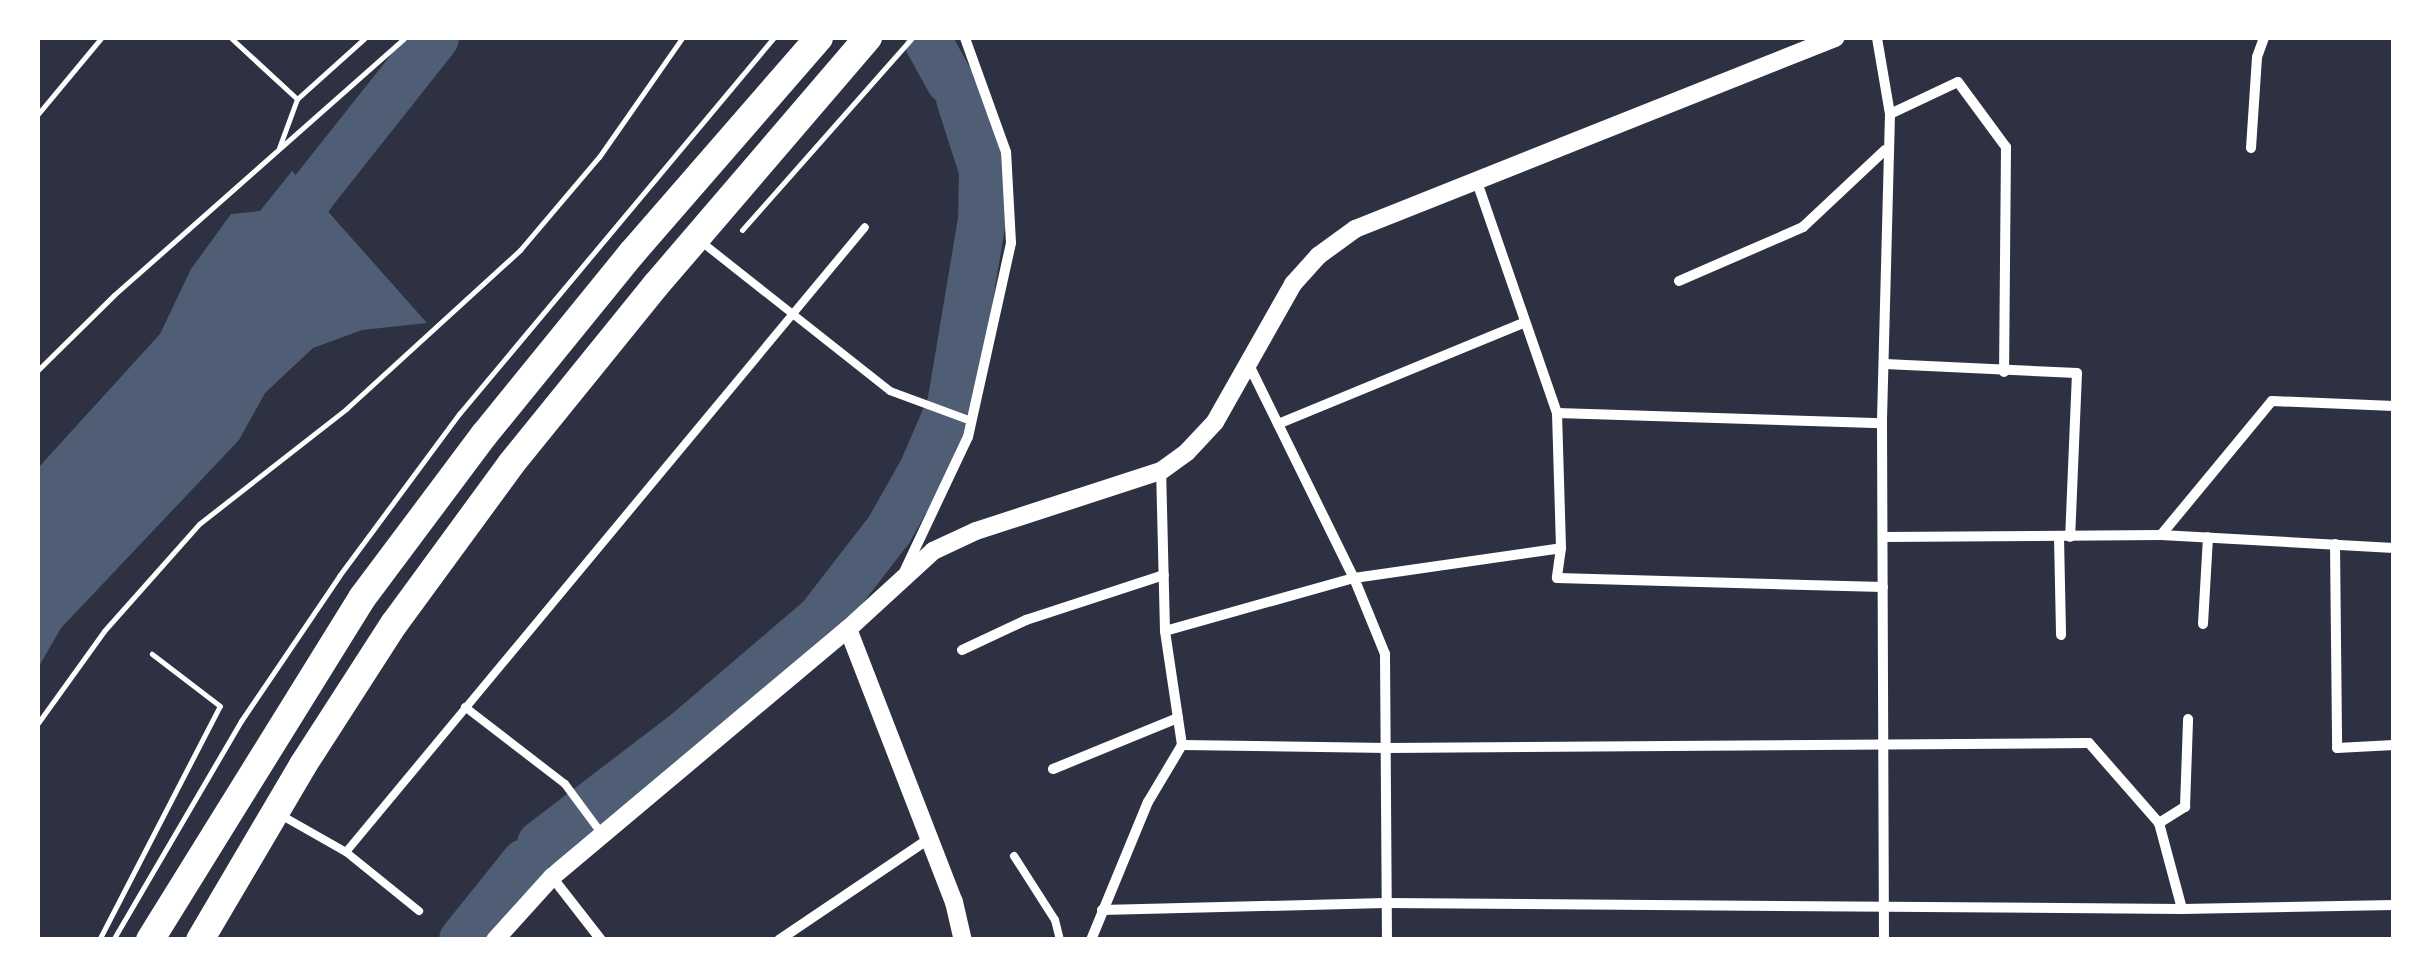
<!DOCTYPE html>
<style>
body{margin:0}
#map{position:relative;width:2431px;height:977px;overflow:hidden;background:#2d3142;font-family:"PT Sans",sans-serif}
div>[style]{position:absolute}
.water>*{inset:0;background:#4f5d75}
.river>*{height:48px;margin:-24px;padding:0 24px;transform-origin:24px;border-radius:24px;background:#4f5d75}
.path>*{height:5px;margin:-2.5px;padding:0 2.5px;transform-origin:2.5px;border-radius:2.5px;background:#fff}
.service>*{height:8px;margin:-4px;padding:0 4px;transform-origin:4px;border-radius:4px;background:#fff}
.minor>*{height:10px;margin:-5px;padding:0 5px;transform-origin:5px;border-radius:5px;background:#fff}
.tertiary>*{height:18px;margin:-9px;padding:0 9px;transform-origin:9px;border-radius:9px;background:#fff}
.trunk>*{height:28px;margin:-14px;padding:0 14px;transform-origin:14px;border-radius:14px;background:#fff}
span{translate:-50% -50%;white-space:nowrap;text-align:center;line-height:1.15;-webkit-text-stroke:10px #fff;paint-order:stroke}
.frame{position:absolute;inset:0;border:40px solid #fff;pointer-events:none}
</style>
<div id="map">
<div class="water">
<div style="clip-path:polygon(292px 171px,427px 323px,362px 330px,313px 348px,265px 393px,239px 440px,61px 628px,38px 668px,38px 468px,160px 334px,191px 269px,231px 214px,260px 211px)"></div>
</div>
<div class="river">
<div style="left:929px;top:43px;width:43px;rotate:61.1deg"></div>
<div style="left:279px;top:247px;width:63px;rotate:-58.6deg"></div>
<div style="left:312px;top:193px;width:198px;rotate:-51.6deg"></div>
<div style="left:541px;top:844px;width:178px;rotate:-37.3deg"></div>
<div style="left:683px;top:736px;width:182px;rotate:-40.5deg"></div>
<div style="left:821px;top:618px;width:111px;rotate:-52.3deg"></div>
<div style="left:889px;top:530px;width:69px;rotate:-60.5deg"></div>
<div style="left:923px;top:470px;width:71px;rotate:-66.7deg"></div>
<div style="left:951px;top:405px;width:188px;rotate:-80.5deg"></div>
<div style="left:982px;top:220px;width:50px;rotate:-88.9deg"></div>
<div style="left:983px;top:170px;width:75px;rotate:-107.9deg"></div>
<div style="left:463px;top:940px;width:99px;rotate:-51.2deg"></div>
</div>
<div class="path">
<div style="left:231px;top:38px;width:90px;rotate:42.7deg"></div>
<div style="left:297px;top:99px;width:52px;rotate:110.2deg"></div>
<div style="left:297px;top:99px;width:91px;rotate:-41.9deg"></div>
<div style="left:38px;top:114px;width:99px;rotate:-50.3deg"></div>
<div style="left:742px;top:230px;width:256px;rotate:-48.5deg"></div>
<div style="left:38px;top:370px;width:107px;rotate:-44.6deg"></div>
<div style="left:114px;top:295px;width:387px;rotate:-41.5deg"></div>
<div style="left:38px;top:723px;width:113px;rotate:-54.3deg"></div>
<div style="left:104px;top:631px;width:143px;rotate:-48.4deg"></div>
<div style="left:199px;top:524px;width:187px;rotate:-38deg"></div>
<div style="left:346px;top:409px;width:236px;rotate:-42.4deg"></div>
<div style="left:520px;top:250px;width:122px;rotate:-49.7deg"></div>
<div style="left:599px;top:157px;width:145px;rotate:-55.1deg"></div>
<div style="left:99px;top:940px;width:263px;rotate:-62.7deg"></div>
<div style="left:220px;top:706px;width:86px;rotate:-142.6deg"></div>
<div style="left:113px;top:940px;width:254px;rotate:-59.7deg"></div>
<div style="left:241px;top:721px;width:175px;rotate:-55.9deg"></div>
<div style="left:339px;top:576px;width:202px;rotate:-53.5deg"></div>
<div style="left:459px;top:414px;width:490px;rotate:-50.1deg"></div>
</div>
<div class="service">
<div style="left:699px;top:240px;width:243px;rotate:38.3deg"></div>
<div style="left:890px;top:391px;width:86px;rotate:20.3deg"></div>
<div style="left:465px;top:707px;width:126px;rotate:37.6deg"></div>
<div style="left:565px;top:784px;width:62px;rotate:53.5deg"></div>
<div style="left:279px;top:814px;width:77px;rotate:29.6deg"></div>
<div style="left:346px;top:852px;width:94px;rotate:38.9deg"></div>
<div style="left:346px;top:852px;width:812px;rotate:-50.29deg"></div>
<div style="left:1014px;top:856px;width:76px;rotate:57.4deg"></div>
<div style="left:1055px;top:920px;width:21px;rotate:76deg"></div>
</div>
<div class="minor">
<div style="left:1877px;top:38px;width:77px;rotate:80.3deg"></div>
<div style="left:1890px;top:114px;width:309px;rotate:91.5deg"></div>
<div style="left:1882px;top:423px;width:517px;rotate:89.78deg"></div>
<div style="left:1890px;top:114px;width:75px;rotate:-25.2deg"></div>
<div style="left:1958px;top:82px;width:81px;rotate:53.6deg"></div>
<div style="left:2006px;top:147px;width:225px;rotate:90.5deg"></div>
<div style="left:2251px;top:148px;width:91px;rotate:-86.2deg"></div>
<div style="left:2257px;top:57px;width:20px;rotate:-70deg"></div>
<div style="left:1477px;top:182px;width:244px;rotate:70.9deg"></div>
<div style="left:1557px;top:413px;width:135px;rotate:88.3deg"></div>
<div style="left:1561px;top:548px;width:30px;rotate:98deg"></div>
<div style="left:1557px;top:578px;width:326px;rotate:1.6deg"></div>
<div style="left:1679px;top:281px;width:135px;rotate:-23.5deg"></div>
<div style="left:1803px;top:227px;width:112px;rotate:-43.2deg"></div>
<div style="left:1248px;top:363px;width:240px;rotate:63.8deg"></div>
<div style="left:1354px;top:578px;width:82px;rotate:67.8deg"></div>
<div style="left:1385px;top:654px;width:286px;rotate:89.6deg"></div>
<div style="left:1885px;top:364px;width:192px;rotate:2.7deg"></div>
<div style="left:2077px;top:373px;width:164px;rotate:92.4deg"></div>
<div style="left:1557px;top:413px;width:325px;rotate:1.8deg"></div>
<div style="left:1278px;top:424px;width:267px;rotate:-22.4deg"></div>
<div style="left:2161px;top:535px;width:174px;rotate:-50.4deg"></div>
<div style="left:2272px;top:401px;width:122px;rotate:2.3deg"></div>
<div style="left:1884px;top:537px;width:277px;rotate:-0.4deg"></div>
<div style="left:2161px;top:535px;width:233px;rotate:3.2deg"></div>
<div style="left:2059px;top:537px;width:98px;rotate:88.8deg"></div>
<div style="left:2335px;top:544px;width:204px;rotate:89.4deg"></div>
<div style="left:2337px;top:748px;width:57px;rotate:-3deg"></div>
<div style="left:905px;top:570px;width:147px;rotate:-64.7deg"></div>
<div style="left:968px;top:437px;width:199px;rotate:-77.5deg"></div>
<div style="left:1011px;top:243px;width:91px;rotate:-93.1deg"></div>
<div style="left:1006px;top:152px;width:121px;rotate:-109.8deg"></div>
<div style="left:2203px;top:624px;width:87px;rotate:-86.7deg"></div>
<div style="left:1165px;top:631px;width:196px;rotate:-15.7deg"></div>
<div style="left:1354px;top:578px;width:209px;rotate:-8.2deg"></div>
<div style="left:962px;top:650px;width:71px;rotate:-25.1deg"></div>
<div style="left:1026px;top:620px;width:145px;rotate:-18.1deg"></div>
<div style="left:1182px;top:745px;width:206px;rotate:0.8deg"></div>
<div style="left:1388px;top:748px;width:701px;rotate:-0.41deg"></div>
<div style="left:2089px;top:743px;width:106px;rotate:48.8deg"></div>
<div style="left:2159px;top:823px;width:89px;rotate:75deg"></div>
<div style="left:1053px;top:769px;width:135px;rotate:-22.2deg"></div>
<div style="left:2159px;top:823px;width:31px;rotate:-32deg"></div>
<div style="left:2185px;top:807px;width:88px;rotate:-88deg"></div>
<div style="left:552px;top:877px;width:80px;rotate:52.1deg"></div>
<div style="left:1102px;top:910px;width:283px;rotate:-1.4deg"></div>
<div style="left:1385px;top:903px;width:797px;rotate:0.43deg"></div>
<div style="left:2182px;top:909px;width:212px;rotate:-1.1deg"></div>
<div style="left:779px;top:940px;width:182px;rotate:-34deg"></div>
<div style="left:1091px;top:940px;width:149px;rotate:-67.6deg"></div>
<div style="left:1148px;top:802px;width:66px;rotate:-59.2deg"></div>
<div style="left:1182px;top:745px;width:115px;rotate:-98.5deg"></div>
<div style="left:1165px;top:631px;width:160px;rotate:-91.4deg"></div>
</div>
<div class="tertiary">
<div style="left:848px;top:629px;width:293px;rotate:68.8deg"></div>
<div style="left:954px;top:902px;width:39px;rotate:77deg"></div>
<div style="left:495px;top:940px;width:85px;rotate:-47.9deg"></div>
<div style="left:552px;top:877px;width:386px;rotate:-40deg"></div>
<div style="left:848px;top:629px;width:115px;rotate:-42.5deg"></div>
<div style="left:933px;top:551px;width:47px;rotate:-24.9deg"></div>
<div style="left:976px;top:531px;width:194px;rotate:-18deg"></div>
<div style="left:1161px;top:471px;width:32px;rotate:-36deg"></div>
<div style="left:1187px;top:452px;width:41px;rotate:-47deg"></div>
<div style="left:1215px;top:422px;width:159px;rotate:-60.5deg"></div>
<div style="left:1293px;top:284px;width:38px;rotate:-48deg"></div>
<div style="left:1318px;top:256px;width:46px;rotate:-36.1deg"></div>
<div style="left:1355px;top:229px;width:517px;rotate:-21.7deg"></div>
</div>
<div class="trunk">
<div style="left:150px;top:940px;width:402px;rotate:-58.2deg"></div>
<div style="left:362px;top:598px;width:204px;rotate:-53.2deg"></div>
<div style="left:484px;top:435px;width:235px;rotate:-50.9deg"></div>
<div style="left:632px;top:253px;width:285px;rotate:-49deg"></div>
<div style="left:200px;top:940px;width:203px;rotate:-59.5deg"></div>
<div style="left:303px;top:765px;width:168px;rotate:-57.2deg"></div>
<div style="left:394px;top:624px;width:198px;rotate:-53.8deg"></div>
<div style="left:511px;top:464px;width:230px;rotate:-51deg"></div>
<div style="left:656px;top:285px;width:326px;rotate:-49.4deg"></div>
</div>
<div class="frame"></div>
</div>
